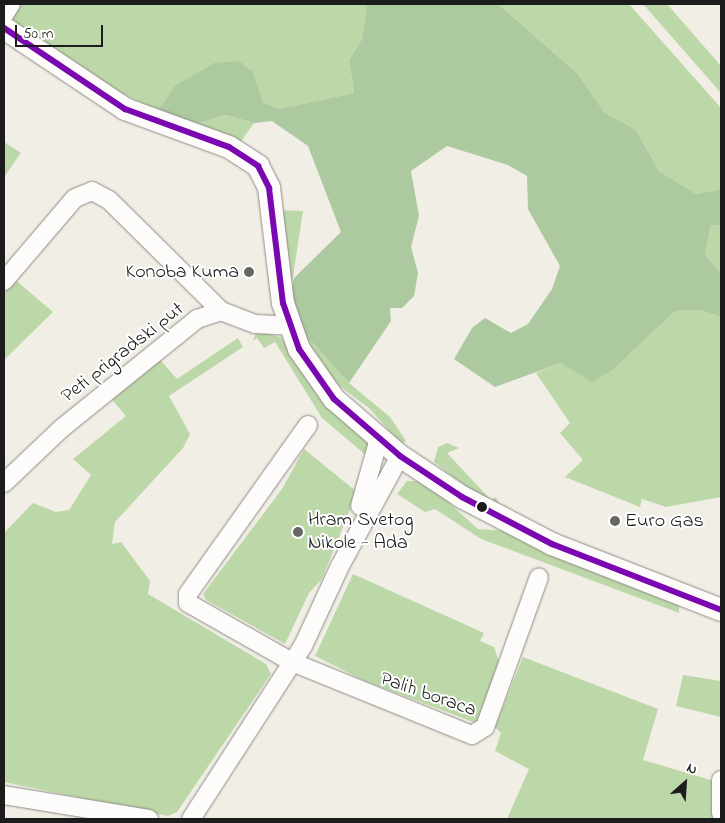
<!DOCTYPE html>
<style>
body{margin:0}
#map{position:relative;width:725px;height:823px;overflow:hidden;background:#f1eee5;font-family:"Indie Flower",sans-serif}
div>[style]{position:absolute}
.green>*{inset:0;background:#bdd8a8}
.forest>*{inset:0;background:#adc9a0}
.roads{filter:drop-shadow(0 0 1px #8d8c87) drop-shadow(0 0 1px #8d8c87)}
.minor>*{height:18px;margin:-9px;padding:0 9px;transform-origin:9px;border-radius:9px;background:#fdfcfb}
.major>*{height:22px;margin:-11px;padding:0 11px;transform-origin:11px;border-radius:11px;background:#fdfcfb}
.bus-1>*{height:6px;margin:-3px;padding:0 3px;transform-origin:3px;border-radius:3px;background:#7b07b0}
.dots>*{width:14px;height:14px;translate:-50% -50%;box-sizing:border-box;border:2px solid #fff;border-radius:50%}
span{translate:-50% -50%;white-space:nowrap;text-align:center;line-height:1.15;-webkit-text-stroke:4px #fff;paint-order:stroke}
.poi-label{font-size:20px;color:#1c1c1c}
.right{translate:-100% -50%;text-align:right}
.left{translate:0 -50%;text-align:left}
.street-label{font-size:20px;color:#1c1c1c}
.frame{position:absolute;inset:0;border:5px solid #1c1c1c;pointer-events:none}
.north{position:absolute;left:660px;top:758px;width:50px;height:50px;-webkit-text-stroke:4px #fff;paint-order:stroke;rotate:26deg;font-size:14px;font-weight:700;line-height:20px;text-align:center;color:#1c1c1c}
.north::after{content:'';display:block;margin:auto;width:18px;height:22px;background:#1c1c1c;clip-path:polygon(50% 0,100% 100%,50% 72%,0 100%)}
.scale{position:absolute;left:15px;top:25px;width:88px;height:22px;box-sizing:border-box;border:2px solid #1c1c1c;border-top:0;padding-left:6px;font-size:15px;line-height:18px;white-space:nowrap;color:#1c1c1c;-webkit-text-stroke:4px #fff;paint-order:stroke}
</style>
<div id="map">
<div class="green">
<div style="clip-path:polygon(12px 4px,367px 4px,362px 39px,349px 60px,354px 93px,279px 109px,263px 102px,253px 72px,158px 111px,99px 82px,4px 18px)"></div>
<div style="clip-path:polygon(498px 4px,629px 4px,721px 108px,721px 189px,696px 194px,659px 171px,636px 130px,604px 112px,578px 74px)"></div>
<div style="clip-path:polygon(643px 4px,667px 4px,721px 66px,721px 93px)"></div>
<div style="clip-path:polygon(226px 115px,254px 123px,241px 141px,195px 124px)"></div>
<div style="clip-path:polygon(4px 142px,21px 153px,4px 177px)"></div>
<div style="clip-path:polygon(277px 210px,303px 211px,290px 296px)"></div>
<div style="clip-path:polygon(711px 225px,721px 225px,721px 274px,705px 254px)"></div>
<div style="clip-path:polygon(13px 278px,53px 312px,4px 360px,4px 291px)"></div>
<div style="clip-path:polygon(699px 310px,721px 317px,721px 497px,666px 507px,642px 499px,640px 507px,565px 477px,583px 460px,560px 433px,570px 423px,536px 373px,561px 363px,614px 369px,675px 311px)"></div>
<div style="clip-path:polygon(257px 330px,282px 338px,292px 356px,367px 439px,371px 448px,367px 456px,322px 418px,275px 342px,264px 348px,257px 338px,253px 341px)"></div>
<div style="clip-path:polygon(301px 330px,349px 383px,390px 417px,406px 441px,401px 444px,369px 408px,330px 379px)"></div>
<div style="clip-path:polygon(238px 338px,243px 347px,169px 396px,190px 434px,183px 448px,115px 522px,112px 544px,121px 542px,150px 581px,148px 594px,266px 664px,271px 674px,177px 812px,168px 816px,4px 782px,4px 533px,33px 503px,56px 512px,69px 510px,91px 475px,73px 459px,126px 416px,107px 394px,157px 356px,177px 379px)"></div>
<div style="clip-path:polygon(447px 443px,459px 448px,447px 453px,491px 500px,496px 497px,500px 506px,491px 506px,434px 462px,438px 447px)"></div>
<div style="clip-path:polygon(304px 449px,357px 492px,322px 579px,309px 593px,285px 644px,206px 600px,203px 594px,282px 489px)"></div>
<div style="clip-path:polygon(407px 481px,419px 481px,437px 492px,478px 529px,509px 531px,679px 602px,679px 613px,481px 539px,435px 509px,425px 512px,397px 494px)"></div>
<div style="clip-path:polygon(353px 574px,484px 633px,480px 641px,494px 647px,500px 665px,476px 723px,365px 681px,315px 656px)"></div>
<div style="clip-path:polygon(523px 657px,658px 709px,643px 760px,714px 781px,716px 819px,507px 819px,529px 769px,495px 751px,501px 733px,495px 727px)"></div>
<div style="clip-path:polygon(683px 675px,721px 681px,721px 717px,676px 706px)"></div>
</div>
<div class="forest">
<div style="clip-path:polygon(367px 4px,498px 4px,578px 74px,604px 112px,636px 130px,659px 171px,696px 194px,721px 189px,721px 225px,711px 225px,705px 254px,721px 274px,721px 317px,699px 310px,675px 311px,614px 369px,592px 382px,561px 363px,495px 387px,454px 359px,472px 328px,485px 318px,511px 333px,528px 324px,552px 289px,560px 266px,528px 209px,527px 176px,508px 165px,447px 146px,411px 171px,419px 216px,411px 247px,418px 273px,414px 296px,402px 308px,390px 308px,391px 321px,349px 383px,301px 330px,290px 296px,294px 278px,341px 232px,308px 146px,272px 121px,254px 123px,226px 115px,195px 124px,158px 111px,175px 86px,214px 63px,239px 61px,253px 72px,263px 102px,279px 109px,354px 93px,349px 60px,362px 39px)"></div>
</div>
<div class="roads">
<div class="minor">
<div style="left:4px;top:15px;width:13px;rotate:-58deg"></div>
<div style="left:4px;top:281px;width:109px;rotate:-49.5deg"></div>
<div style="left:75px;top:198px;width:18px;rotate:-22deg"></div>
<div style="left:92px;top:191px;width:19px;rotate:28deg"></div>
<div style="left:109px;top:200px;width:158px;rotate:44.7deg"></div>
<div style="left:308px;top:425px;width:207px;rotate:125.4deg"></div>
<div style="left:188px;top:594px;width:9px;rotate:90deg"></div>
<div style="left:188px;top:603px;width:120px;rotate:29.6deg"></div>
<div style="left:292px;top:662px;width:194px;rotate:22.1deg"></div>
<div style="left:472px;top:735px;width:15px;rotate:-32deg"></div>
<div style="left:485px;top:727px;width:159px;rotate:-70.2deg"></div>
<div style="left:4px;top:483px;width:80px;rotate:-43.5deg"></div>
<div style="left:62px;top:428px;width:174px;rotate:-38.9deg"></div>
<div style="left:197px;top:319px;width:25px;rotate:-18deg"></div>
<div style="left:221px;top:311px;width:36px;rotate:21deg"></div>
<div style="left:255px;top:324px;width:35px;rotate:3deg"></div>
<div style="left:360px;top:506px;width:70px;rotate:-74.2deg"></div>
<div style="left:721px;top:780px;width:33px;rotate:90deg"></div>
<div style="left:4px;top:795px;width:147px;rotate:9.4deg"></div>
<div style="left:191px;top:819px;width:206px;rotate:-57.1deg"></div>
<div style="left:303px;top:646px;width:88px;rotate:-65.2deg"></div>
<div style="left:340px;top:566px;width:125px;rotate:-61.4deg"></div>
</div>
<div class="major">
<div style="left:4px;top:28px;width:146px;rotate:33.8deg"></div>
<div style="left:125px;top:109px;width:111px;rotate:20.1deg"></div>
<div style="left:229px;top:147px;width:35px;rotate:33deg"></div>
<div style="left:258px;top:166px;width:25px;rotate:63deg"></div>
<div style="left:269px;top:188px;width:116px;rotate:83.1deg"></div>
<div style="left:283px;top:303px;width:49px;rotate:70.8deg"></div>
<div style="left:299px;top:349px;width:61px;rotate:55deg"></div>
<div style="left:334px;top:399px;width:87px;rotate:40.8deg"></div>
<div style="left:400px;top:456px;width:74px;rotate:33.5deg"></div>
<div style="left:462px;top:497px;width:102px;rotate:27.6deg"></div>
<div style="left:552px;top:544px;width:181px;rotate:21.3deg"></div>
</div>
</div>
<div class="bus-1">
<div style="left:4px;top:28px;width:146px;rotate:33.8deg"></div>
<div style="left:125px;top:109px;width:111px;rotate:20.1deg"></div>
<div style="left:229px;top:147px;width:35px;rotate:33deg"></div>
<div style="left:258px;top:166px;width:25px;rotate:63deg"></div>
<div style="left:269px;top:188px;width:116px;rotate:83.1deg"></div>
<div style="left:283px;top:303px;width:49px;rotate:70.8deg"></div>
<div style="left:299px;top:349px;width:61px;rotate:55deg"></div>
<div style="left:334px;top:399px;width:87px;rotate:40.8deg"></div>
<div style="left:400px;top:456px;width:74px;rotate:33.5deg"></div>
<div style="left:462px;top:497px;width:102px;rotate:27.6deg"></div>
<div style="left:552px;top:544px;width:181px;rotate:21.3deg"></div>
</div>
<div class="dots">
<div style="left:249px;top:272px;background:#676662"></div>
<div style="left:482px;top:507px;background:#1c1c1c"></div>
<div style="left:615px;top:521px;background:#676662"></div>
<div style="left:298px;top:532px;background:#676662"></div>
</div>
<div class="poi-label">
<span class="right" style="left:239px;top:272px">Konoba Kuma</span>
<span class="left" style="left:308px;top:532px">Hram Svetog<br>Nikole - Ada</span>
<span class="left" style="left:625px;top:521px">Euro Gas</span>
</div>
<div class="street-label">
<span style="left:123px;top:353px;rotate:-38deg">Peti prigradski put</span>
<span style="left:428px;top:695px;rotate:19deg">Palih boraca</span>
</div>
<div class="frame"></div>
<div class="north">N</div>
<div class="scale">50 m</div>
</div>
